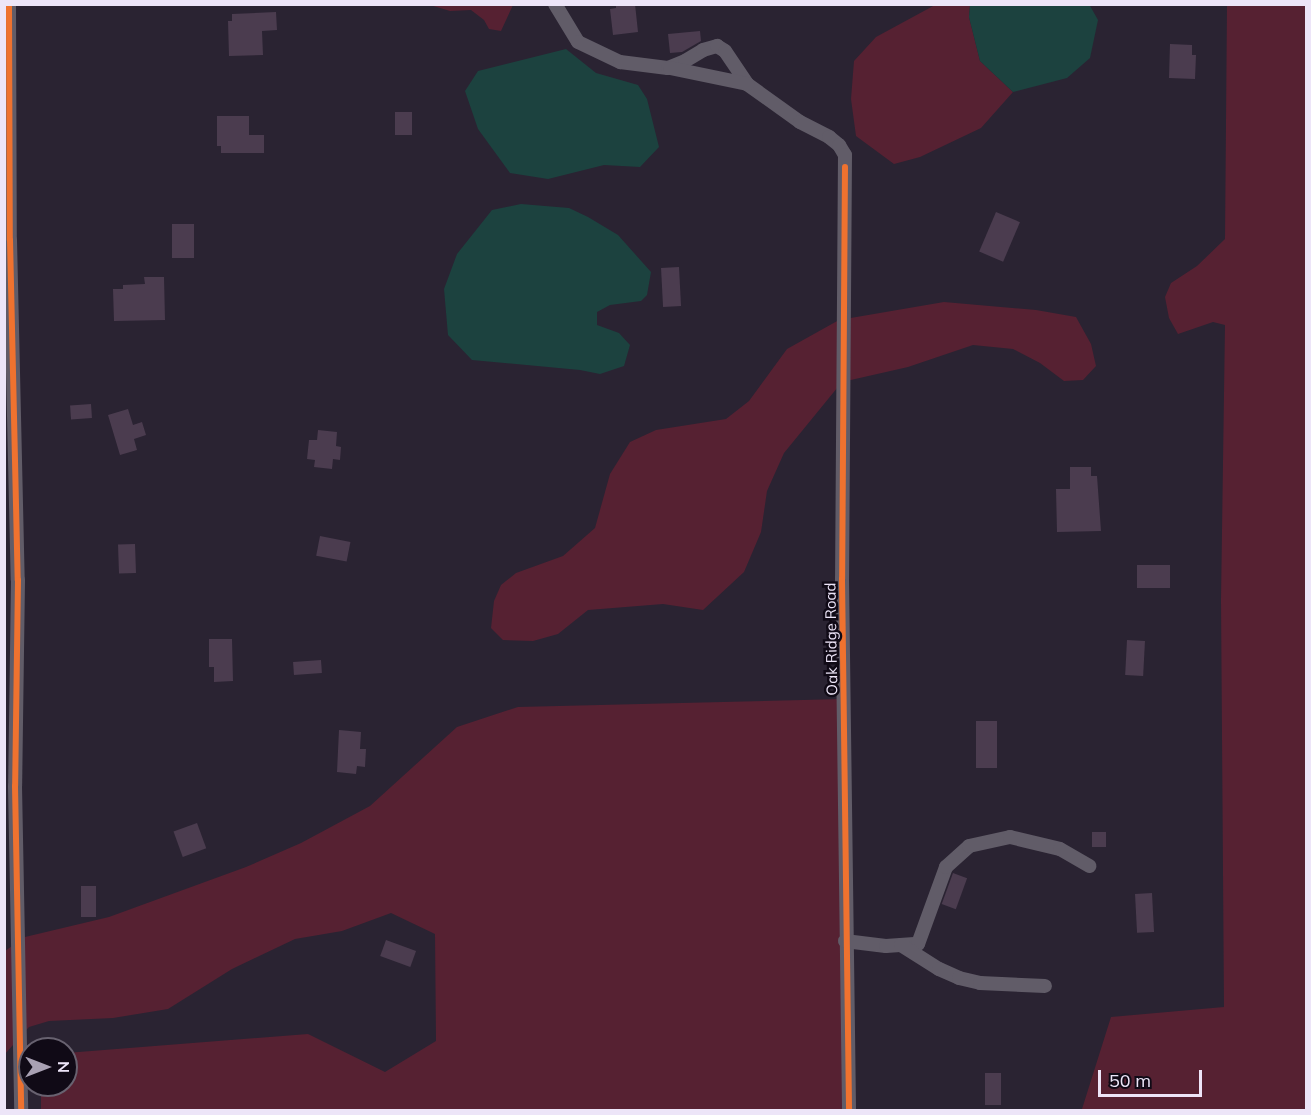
<!DOCTYPE html>
<style>
body{margin:0}
#map{position:relative;width:1311px;height:1115px;overflow:hidden;background:#2a2332;font-family:Mulish,sans-serif}
div>[style]{position:absolute}
.green>*{inset:0;background:#562132}
.water>*{inset:0;background:#1c423f}
.building>*{inset:0;background:#4b3c4f;transform-origin:0 0}
.minor>*{height:14px;margin:-7px;padding:0 7px;transform-origin:7px;border-radius:7px;background:#615c68}
.cycleway>*{height:6px;margin:-3px;padding:0 3px;transform-origin:3px;border-radius:3px;background:#ef722f}
span{translate:-50% -50%;white-space:nowrap;text-align:center;line-height:1.15;-webkit-text-stroke:5px #100a16;paint-order:stroke}
.street-label{font-size:15px;color:#ede5f8}
.frame{position:absolute;inset:0;border:6px solid #ede5f8;pointer-events:none}
.north{position:absolute;left:18px;top:1037px;width:60px;height:60px;box-sizing:border-box;background:#100a16;border:2px solid #686270;border-radius:50%;rotate:90deg;font-size:16px;font-weight:700;line-height:24px;text-align:center;color:#ede5f8}
.north::after{content:'';display:block;margin:auto;width:21px;height:27px;background:#a9a1b3;clip-path:polygon(50% 0,100% 100%,50% 72%,0 100%)}
.scale{position:absolute;left:1098px;top:1070px;width:104px;height:27px;box-sizing:border-box;border:3px solid #ede5f8;border-top:0;padding-left:8px;font-size:18px;line-height:21px;white-space:nowrap;color:#ede5f8;-webkit-text-stroke:4px #100a16;paint-order:stroke}
</style>
<div id="map">
<div class="green">
<div style="clip-path:polygon(430px 5px,513px 5px,501px 31px,489px 29px,484px 20px,471px 10px,450px 11px)"></div>
<div style="clip-path:polygon(935px 5px,970px 5px,969px 17px,980px 61px,1013px 92px,981px 128px,920px 157px,894px 164px,856px 136px,851px 99px,854px 61px,876px 37px)"></div>
<div style="clip-path:polygon(1227px 5px,1306px 5px,1306px 1110px,1078px 1110px,1082px 1109px,1111px 1017px,1224px 1007px,1221px 600px,1225px 325px,1213px 322px,1178px 334px,1169px 318px,1165px 297px,1171px 283px,1197px 266px,1225px 239px)"></div>
<div style="clip-path:polygon(944px 302px,1036px 310px,1076px 317px,1091px 344px,1096px 366px,1083px 380px,1064px 381px,1040px 363px,1013px 349px,973px 345px,908px 367px,842px 382px,784px 453px,767px 491px,761px 532px,744px 572px,703px 610px,663px 604px,588px 610px,558px 634px,533px 641px,503px 640px,491px 628px,494px 601px,501px 585px,516px 573px,563px 556px,595px 528px,610px 474px,630px 442px,656px 430px,726px 419px,749px 401px,787px 349px,839px 320px)"></div>
<div style="clip-path:polygon(844px 699px,847px 1110px,41px 1110px,41px 1085px,66px 1085px,66px 1053px,308px 1034px,385px 1072px,436px 1041px,435px 934px,391px 913px,342px 931px,295px 939px,232px 969px,168px 1009px,113px 1018px,49px 1021px,29px 1027px,5px 1054px,5px 951px,25px 937px,109px 917px,246px 867px,301px 843px,370px 806px,457px 727px,518px 707px)"></div>
</div>
<div class="water">
<div style="clip-path:polygon(1089px 4px,1098px 20px,1090px 58px,1067px 78px,1013px 92px,980px 61px,969px 17px,970px 5px)"></div>
<div style="clip-path:polygon(566px 49px,596px 73px,638px 85px,647px 99px,659px 147px,640px 167px,604px 165px,548px 179px,510px 173px,478px 129px,465px 91px,478px 71px)"></div>
<div style="clip-path:polygon(521px 204px,569px 208px,588px 217px,618px 235px,651px 272px,647px 295px,641px 301px,610px 305px,597px 312px,597px 325px,619px 333px,630px 345px,624px 366px,600px 374px,580px 370px,472px 360px,448px 335px,444px 289px,457px 254px,492px 210px)"></div>
</div>
<div class="building">
<div style="clip-path:polygon(616px 4px,635px 4px,638px 32px,613px 35px,610px 9px,616px 8px)"></div>
<div style="clip-path:polygon(276px 12px,277px 30px,262px 31px,263px 55px,229px 56px,228px 21px,232px 21px,232px 14px)"></div>
<div style="clip-path:polygon(700px 31px,701px 41px,682px 52px,670px 53px,668px 34px)"></div>
<div style="clip-path:polygon(1170px 44px,1192px 45px,1192px 55px,1196px 55px,1195px 79px,1169px 78px)"></div>
<div style="left:395px;top:112px;width:17px;height:23px"></div>
<div style="clip-path:polygon(217px 116px,249px 116px,249px 135px,264px 135px,264px 153px,221px 153px,221px 146px,217px 146px)"></div>
<div style="left:996px;top:212px;width:26px;height:43px;rotate:23deg"></div>
<div style="left:172px;top:224px;width:22px;height:34px"></div>
<div style="left:679px;top:267px;width:39px;height:18px;rotate:87deg"></div>
<div style="clip-path:polygon(144px 277px,164px 277px,165px 320px,114px 321px,113px 289px,123px 289px,123px 285px,145px 284px)"></div>
<div style="left:91px;top:404px;width:14px;height:21px;rotate:86deg"></div>
<div style="clip-path:polygon(128px 409px,133px 425px,142px 422px,146px 435px,134px 439px,137px 450px,120px 455px,108px 415px)"></div>
<div style="clip-path:polygon(318px 430px,337px 432px,336px 446px,341px 447px,340px 460px,333px 459px,332px 469px,314px 467px,315px 460px,307px 459px,309px 440px,317px 440px)"></div>
<div style="clip-path:polygon(1070px 467px,1091px 467px,1091px 476px,1097px 476px,1101px 531px,1057px 532px,1056px 489px,1070px 489px)"></div>
<div style="left:320px;top:536px;width:31px;height:20px;rotate:11deg"></div>
<div style="left:135px;top:544px;width:29px;height:17px;rotate:88deg"></div>
<div style="left:1137px;top:565px;width:33px;height:23px"></div>
<div style="clip-path:polygon(209px 639px,232px 639px,233px 681px,214px 682px,214px 667px,209px 667px)"></div>
<div style="left:1127px;top:640px;width:18px;height:35px;rotate:3deg"></div>
<div style="left:321px;top:660px;width:13px;height:28px;rotate:86deg"></div>
<div style="left:976px;top:721px;width:21px;height:47px"></div>
<div style="clip-path:polygon(339px 730px,361px 732px,360px 749px,366px 749px,365px 767px,357px 766px,356px 774px,337px 772px)"></div>
<div style="left:197px;top:823px;width:27px;height:25px;rotate:70deg"></div>
<div style="left:1092px;top:832px;width:14px;height:15px"></div>
<div style="left:953px;top:873px;width:15px;height:33px;rotate:20deg"></div>
<div style="left:81px;top:886px;width:15px;height:31px"></div>
<div style="left:1152px;top:893px;width:39px;height:17px;rotate:87deg"></div>
<div style="left:386px;top:940px;width:32px;height:17px;rotate:20deg"></div>
<div style="left:985px;top:1073px;width:16px;height:32px"></div>
</div>
<div class="minor">
<div style="left:9px;top:4px;width:236px;rotate:89.8deg"></div>
<div style="left:10px;top:240px;width:340px;rotate:88.7deg"></div>
<div style="left:18px;top:580px;width:206px;rotate:90.8deg"></div>
<div style="left:15px;top:786px;width:324px;rotate:88.9deg"></div>
<div style="left:555px;top:4px;width:44px;rotate:58.8deg"></div>
<div style="left:578px;top:42px;width:47px;rotate:25.5deg"></div>
<div style="left:620px;top:62px;width:48px;rotate:7.1deg"></div>
<div style="left:668px;top:68px;width:18px;rotate:-22deg"></div>
<div style="left:685px;top:61px;width:21px;rotate:-31deg"></div>
<div style="left:703px;top:50px;width:15px;rotate:-16deg"></div>
<div style="left:717px;top:46px;width:9px;rotate:32deg"></div>
<div style="left:725px;top:51px;width:40px;rotate:56deg"></div>
<div style="left:747px;top:84px;width:65px;rotate:35.6deg"></div>
<div style="left:800px;top:122px;width:33px;rotate:27deg"></div>
<div style="left:829px;top:137px;width:13px;rotate:39deg"></div>
<div style="left:839px;top:145px;width:12px;rotate:59deg"></div>
<div style="left:845px;top:155px;width:424px;rotate:90.4deg"></div>
<div style="left:842px;top:579px;width:531px;rotate:89.24deg"></div>
<div style="left:670px;top:68px;width:79px;rotate:11.7deg"></div>
<div style="left:845px;top:941px;width:41px;rotate:7deg"></div>
<div style="left:886px;top:946px;width:32px;rotate:-4deg"></div>
<div style="left:918px;top:944px;width:82px;rotate:-70deg"></div>
<div style="left:946px;top:867px;width:31px;rotate:-42deg"></div>
<div style="left:969px;top:846px;width:42px;rotate:-12.4deg"></div>
<div style="left:1010px;top:837px;width:51px;rotate:13.5deg"></div>
<div style="left:1060px;top:849px;width:34px;rotate:30deg"></div>
<div style="left:901px;top:945px;width:45px;rotate:32.3deg"></div>
<div style="left:939px;top:969px;width:22px;rotate:24deg"></div>
<div style="left:959px;top:978px;width:22px;rotate:13deg"></div>
<div style="left:980px;top:983px;width:65px;rotate:2.6deg"></div>
</div>
<div class="cycleway">
<div style="left:9px;top:4px;width:236px;rotate:89.8deg"></div>
<div style="left:10px;top:240px;width:340px;rotate:88.7deg"></div>
<div style="left:18px;top:580px;width:206px;rotate:90.8deg"></div>
<div style="left:15px;top:786px;width:324px;rotate:88.9deg"></div>
<div style="left:845px;top:167px;width:412px;rotate:90.4deg"></div>
<div style="left:842px;top:579px;width:531px;rotate:89.24deg"></div>
</div>
<div class="street-label">
<span style="left:831px;top:639px;rotate:-91deg">Oak Ridge Road</span>
</div>
<div class="frame"></div>
<div class="north">N</div>
<div class="scale">50 m</div>
</div>
